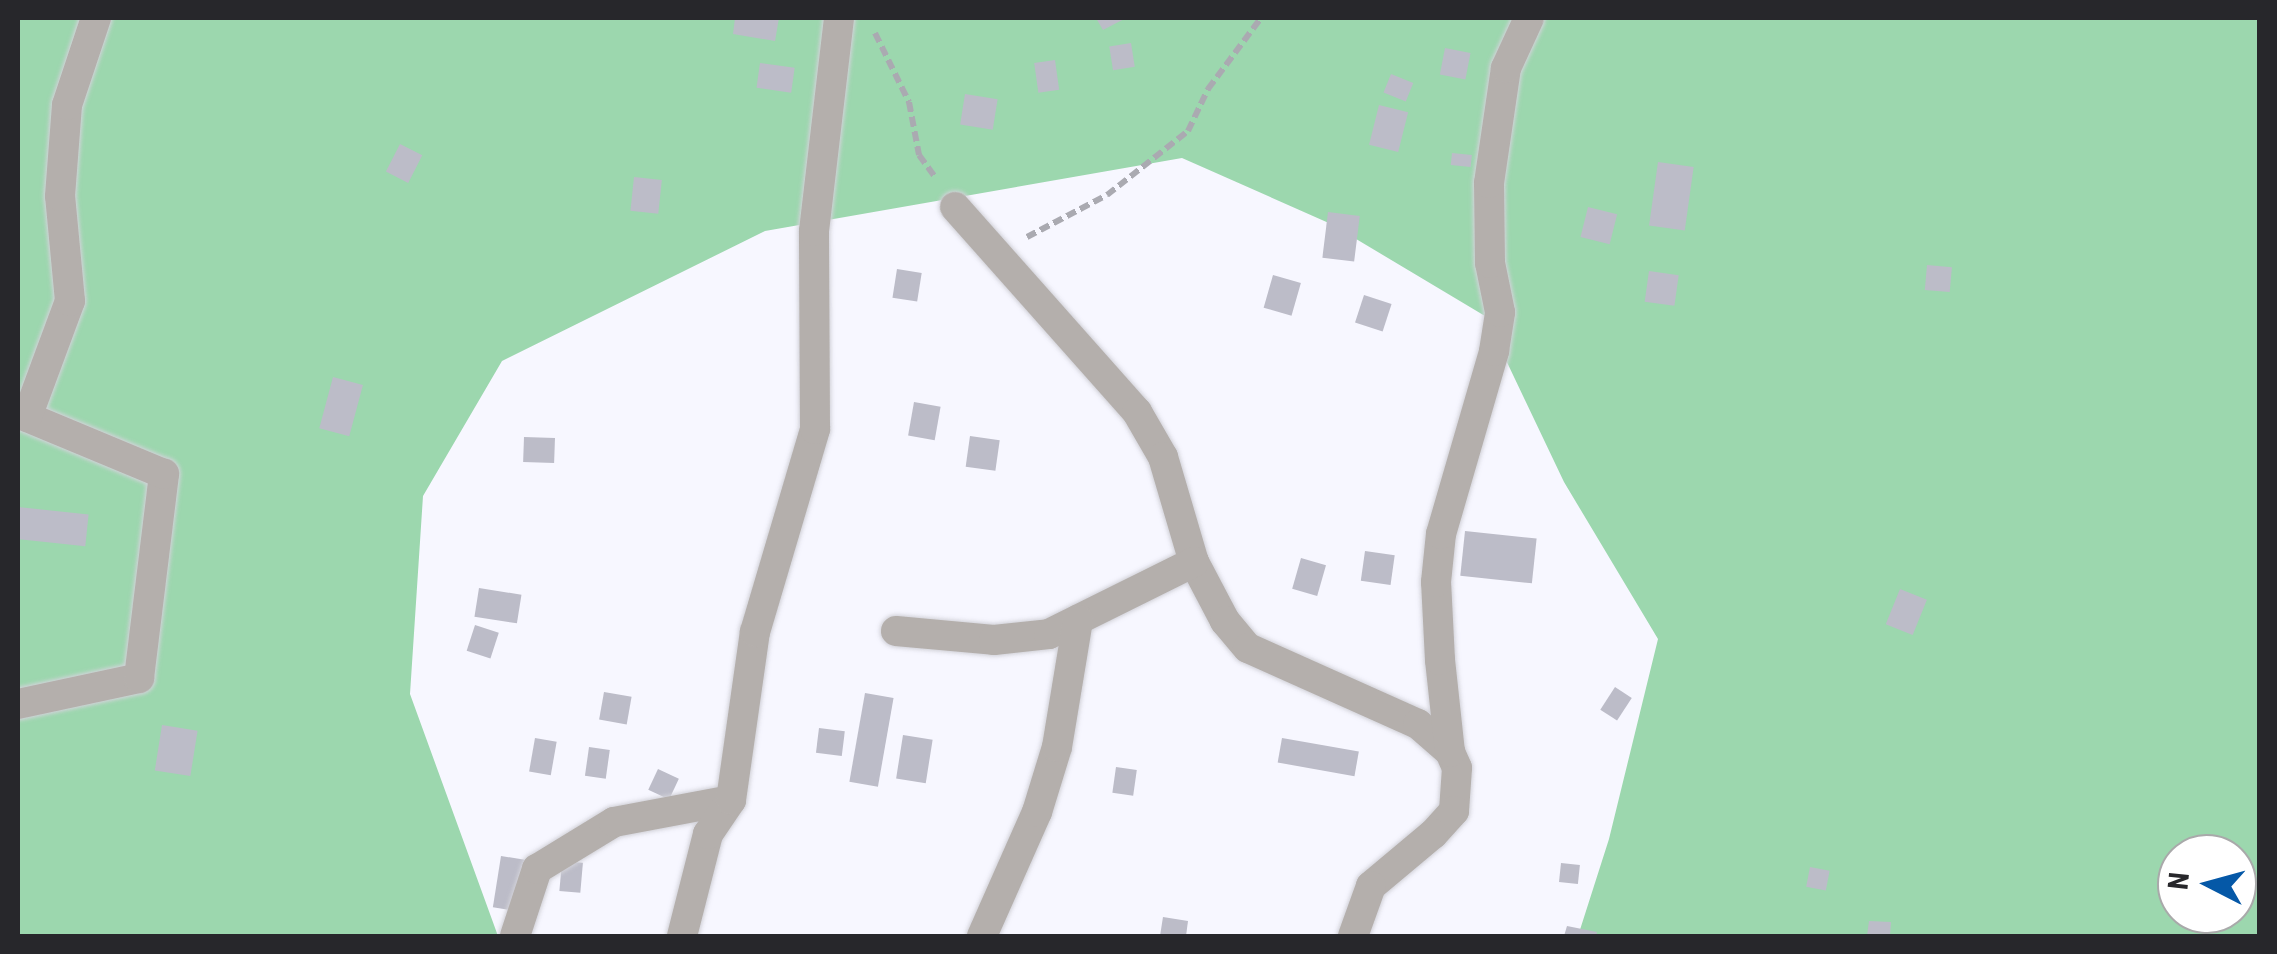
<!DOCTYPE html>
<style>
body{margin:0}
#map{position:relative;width:2277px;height:954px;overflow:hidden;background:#f7f7ff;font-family:"Roboto Condensed",sans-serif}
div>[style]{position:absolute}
.green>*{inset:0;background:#9cd7ae}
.building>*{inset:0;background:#bcbcc8;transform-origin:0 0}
.path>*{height:6px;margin-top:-3px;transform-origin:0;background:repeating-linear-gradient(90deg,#aaaab1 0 10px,transparent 0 15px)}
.roads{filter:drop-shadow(0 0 2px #d2d2d9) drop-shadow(0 0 2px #d2d2d9)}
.minor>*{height:30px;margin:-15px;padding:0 15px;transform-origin:15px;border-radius:15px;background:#b4afac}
span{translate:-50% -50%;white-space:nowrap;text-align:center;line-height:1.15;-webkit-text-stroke:9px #fff;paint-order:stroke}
.frame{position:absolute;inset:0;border:20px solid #27272b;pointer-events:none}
.north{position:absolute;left:2157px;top:834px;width:100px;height:100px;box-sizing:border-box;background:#fff;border:2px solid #a9a9aa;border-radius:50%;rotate:276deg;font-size:28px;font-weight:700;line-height:40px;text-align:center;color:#27272b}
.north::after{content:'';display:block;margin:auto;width:35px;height:45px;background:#0558a7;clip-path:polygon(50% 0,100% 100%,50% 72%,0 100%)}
</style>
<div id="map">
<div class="green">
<div style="clip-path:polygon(evenodd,18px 18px,2259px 18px,2259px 936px,1578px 936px,1609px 839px,1658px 639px,1564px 482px,1485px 316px,1331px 224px,1182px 158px,765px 231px,502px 361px,423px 496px,410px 694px,498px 936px,18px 936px,18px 18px,2177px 854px,2237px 854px,2237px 914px,2177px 914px,2177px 854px)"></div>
</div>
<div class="building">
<div style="clip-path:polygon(735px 18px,779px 18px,775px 41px,733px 34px)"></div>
<div style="clip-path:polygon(1096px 18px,1126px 18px,1103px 30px)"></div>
<div style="left:1131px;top:43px;width:24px;height:22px;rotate:81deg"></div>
<div style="left:1445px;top:48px;width:26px;height:27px;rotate:11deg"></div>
<div style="left:1055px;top:60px;width:30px;height:21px;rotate:82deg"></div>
<div style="left:760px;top:63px;width:35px;height:25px;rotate:8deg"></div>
<div style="left:1391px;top:74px;width:24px;height:20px;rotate:22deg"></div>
<div style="left:965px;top:94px;width:33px;height:31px;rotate:9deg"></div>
<div style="left:1379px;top:105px;width:30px;height:41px;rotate:14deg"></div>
<div style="left:400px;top:144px;width:25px;height:31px;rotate:27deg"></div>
<div style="left:1452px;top:153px;width:20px;height:12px;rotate:6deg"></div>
<div style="left:1658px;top:162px;width:36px;height:64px;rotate:8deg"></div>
<div style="left:634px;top:177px;width:28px;height:34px;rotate:6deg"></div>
<div style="left:1588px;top:207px;width:30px;height:31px;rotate:14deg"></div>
<div style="left:1328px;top:212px;width:32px;height:46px;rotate:7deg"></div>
<div style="left:1927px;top:265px;width:25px;height:25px;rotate:5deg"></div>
<div style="left:897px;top:269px;width:25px;height:29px;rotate:9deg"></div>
<div style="left:1649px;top:271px;width:30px;height:31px;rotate:8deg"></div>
<div style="left:1273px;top:275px;width:29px;height:34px;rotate:16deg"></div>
<div style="left:1364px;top:295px;width:29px;height:29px;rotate:18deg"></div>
<div style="left:333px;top:377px;width:31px;height:53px;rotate:15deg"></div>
<div style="left:914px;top:402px;width:27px;height:34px;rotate:10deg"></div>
<div style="left:970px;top:436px;width:30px;height:31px;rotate:8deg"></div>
<div style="left:524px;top:437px;width:31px;height:25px;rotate:2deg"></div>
<div style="left:18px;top:507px;width:71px;height:32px;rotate:6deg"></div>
<div style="left:1465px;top:531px;width:72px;height:45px;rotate:6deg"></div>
<div style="left:1365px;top:551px;width:30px;height:30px;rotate:8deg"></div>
<div style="left:1301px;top:558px;width:26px;height:32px;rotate:16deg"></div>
<div style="left:479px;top:588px;width:43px;height:29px;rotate:9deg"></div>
<div style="left:1900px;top:589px;width:29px;height:38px;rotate:22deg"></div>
<div style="left:475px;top:625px;width:25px;height:27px;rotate:18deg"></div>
<div style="left:1615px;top:687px;width:20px;height:27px;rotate:33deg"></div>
<div style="left:604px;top:692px;width:28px;height:28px;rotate:10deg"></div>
<div style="left:865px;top:693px;width:29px;height:90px;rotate:10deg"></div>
<div style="left:162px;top:725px;width:36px;height:46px;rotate:9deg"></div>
<div style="left:819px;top:728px;width:26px;height:25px;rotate:7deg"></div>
<div style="left:903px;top:735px;width:30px;height:44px;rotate:9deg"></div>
<div style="left:535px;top:738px;width:22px;height:34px;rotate:10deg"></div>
<div style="left:1282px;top:738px;width:78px;height:25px;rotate:10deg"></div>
<div style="left:589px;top:747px;width:21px;height:29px;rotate:8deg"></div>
<div style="left:1116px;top:767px;width:21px;height:26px;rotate:8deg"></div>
<div style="left:658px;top:769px;width:23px;height:23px;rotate:25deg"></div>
<div style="left:501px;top:856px;width:24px;height:52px;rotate:9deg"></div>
<div style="left:562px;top:861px;width:21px;height:30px;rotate:5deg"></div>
<div style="left:1561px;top:863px;width:19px;height:19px;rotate:6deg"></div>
<div style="left:1810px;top:867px;width:20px;height:20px;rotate:11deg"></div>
<div style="clip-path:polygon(1163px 917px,1188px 921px,1186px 936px,1160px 936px)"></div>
<div style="clip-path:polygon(1869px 921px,1891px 922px,1890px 936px,1867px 936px)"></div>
<div style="clip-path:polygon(1567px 926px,1597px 932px,1596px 936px,1564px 936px)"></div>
</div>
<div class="path">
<div style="left:875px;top:33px;width:77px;rotate:63.8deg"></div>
<div style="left:909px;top:102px;width:54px;rotate:79.3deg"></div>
<div style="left:919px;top:155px;width:27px;rotate:54deg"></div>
<div style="left:1027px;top:237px;width:90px;rotate:-27.7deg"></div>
<div style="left:1107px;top:195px;width:103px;rotate:-38.3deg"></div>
<div style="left:1188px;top:131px;width:47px;rotate:-64.5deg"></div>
<div style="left:1208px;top:89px;width:89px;rotate:-53.3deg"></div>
</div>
<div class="roads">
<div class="minor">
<div style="left:955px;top:207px;width:274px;rotate:48.4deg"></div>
<div style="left:1137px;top:412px;width:52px;rotate:60deg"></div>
<div style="left:1163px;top:457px;width:109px;rotate:73.6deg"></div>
<div style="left:1194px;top:562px;width:67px;rotate:62.3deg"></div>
<div style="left:1225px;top:621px;width:35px;rotate:50deg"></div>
<div style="left:1248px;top:648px;width:186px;rotate:24.1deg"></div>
<div style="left:1418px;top:724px;width:43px;rotate:41.2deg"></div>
<div style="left:1450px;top:752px;width:17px;rotate:66deg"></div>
<div style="left:1457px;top:768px;width:43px;rotate:94deg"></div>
<div style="left:1454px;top:811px;width:31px;rotate:132deg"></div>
<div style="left:1433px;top:834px;width:81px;rotate:140deg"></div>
<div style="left:1371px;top:886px;width:53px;rotate:109.8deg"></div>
<div style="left:896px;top:631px;width:98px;rotate:5.2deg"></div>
<div style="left:994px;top:640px;width:55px;rotate:-6.2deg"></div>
<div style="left:1049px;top:634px;width:162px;rotate:-26.4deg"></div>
<div style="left:18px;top:704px;width:124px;rotate:-12.1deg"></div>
<div style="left:139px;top:678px;width:206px;rotate:-83deg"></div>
<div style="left:164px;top:474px;width:148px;rotate:-157.4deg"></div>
<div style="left:27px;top:417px;width:124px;rotate:-69.7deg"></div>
<div style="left:70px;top:301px;width:105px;rotate:-95.4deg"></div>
<div style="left:60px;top:196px;width:91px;rotate:-85.6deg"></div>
<div style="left:67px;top:105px;width:92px;rotate:-71.6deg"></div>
<div style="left:1450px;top:752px;width:93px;rotate:-96.2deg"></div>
<div style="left:1440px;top:660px;width:78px;rotate:-92.9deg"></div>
<div style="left:1436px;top:582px;width:48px;rotate:-84.1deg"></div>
<div style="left:1441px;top:534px;width:191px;rotate:-73.8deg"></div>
<div style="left:1494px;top:351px;width:39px;rotate:-81deg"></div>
<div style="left:1500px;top:312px;width:50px;rotate:-101.5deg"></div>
<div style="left:1490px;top:263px;width:80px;rotate:-90.7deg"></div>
<div style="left:1489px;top:183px;width:116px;rotate:-81.6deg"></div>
<div style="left:1506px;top:68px;width:55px;rotate:-65.3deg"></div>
<div style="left:515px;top:936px;width:71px;rotate:-71.8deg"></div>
<div style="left:537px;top:869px;width:90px;rotate:-31.4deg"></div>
<div style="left:614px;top:822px;width:119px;rotate:-10.6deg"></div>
<div style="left:682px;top:936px;width:105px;rotate:-75.7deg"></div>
<div style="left:708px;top:834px;width:41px;rotate:-55.9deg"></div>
<div style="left:731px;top:800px;width:170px;rotate:-81.9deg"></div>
<div style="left:755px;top:632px;width:212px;rotate:-73.5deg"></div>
<div style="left:815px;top:429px;width:198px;rotate:-90.3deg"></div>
<div style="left:814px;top:231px;width:214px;rotate:-83.3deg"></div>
<div style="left:982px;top:936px;width:136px;rotate:-66.1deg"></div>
<div style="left:1037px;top:812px;width:68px;rotate:-72.9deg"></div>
<div style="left:1057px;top:747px;width:129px;rotate:-80.6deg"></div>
</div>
</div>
<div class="frame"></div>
<div class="north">N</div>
</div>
